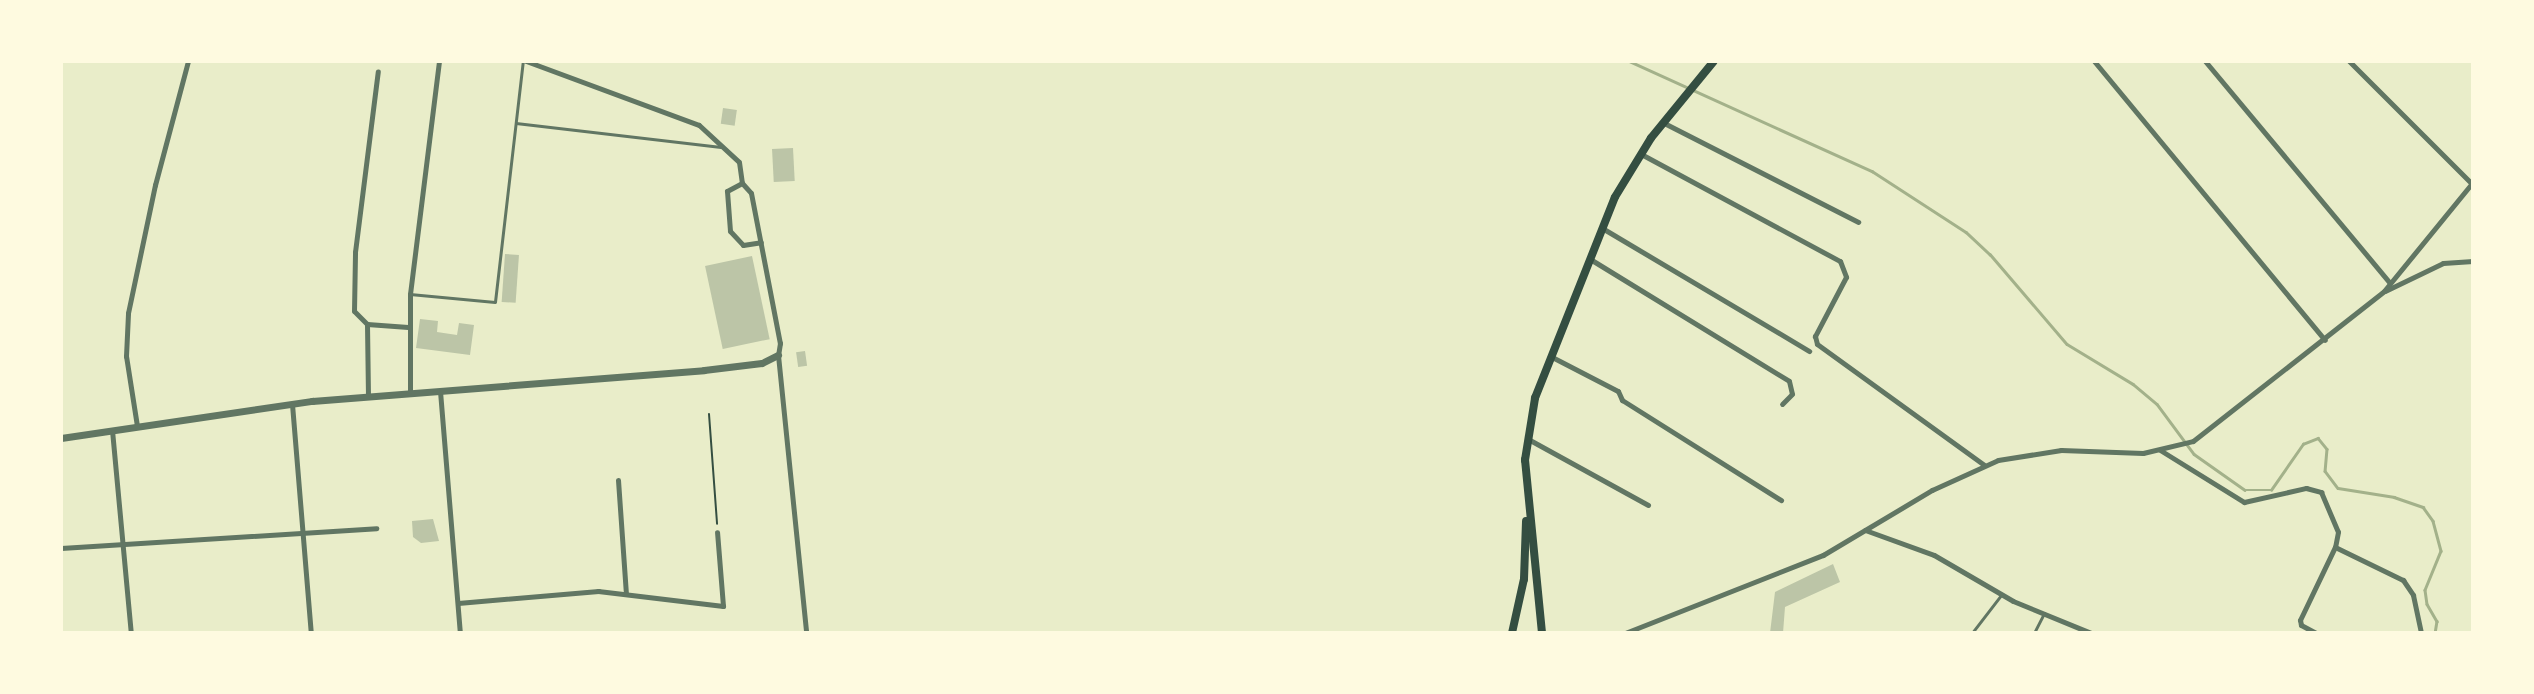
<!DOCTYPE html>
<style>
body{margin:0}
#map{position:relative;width:2534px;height:694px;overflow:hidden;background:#e9edc9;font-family:"Crimson Pro",serif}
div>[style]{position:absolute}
.stream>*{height:2.5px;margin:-1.25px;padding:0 1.25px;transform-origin:1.25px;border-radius:1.25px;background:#a3b18a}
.building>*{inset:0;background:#bcc5a7;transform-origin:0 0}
.path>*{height:2px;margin:-1px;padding:0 1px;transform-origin:1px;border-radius:1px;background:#344e41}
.service>*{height:2.5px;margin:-1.25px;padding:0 1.25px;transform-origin:1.25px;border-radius:1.25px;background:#617663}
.minor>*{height:5px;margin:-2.5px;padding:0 2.5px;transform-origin:2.5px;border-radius:2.5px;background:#617663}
.tertiary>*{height:7px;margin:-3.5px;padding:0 3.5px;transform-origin:3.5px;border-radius:3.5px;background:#617663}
.secondary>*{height:8px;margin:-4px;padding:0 4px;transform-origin:4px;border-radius:4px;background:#344e41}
span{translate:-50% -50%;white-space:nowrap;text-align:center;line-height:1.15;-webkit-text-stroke:5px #fefae0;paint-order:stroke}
.frame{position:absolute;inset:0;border:63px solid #fefae0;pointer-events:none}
</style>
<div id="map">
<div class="stream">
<div style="left:1629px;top:61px;width:267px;rotate:24.4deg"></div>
<div style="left:1872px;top:171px;width:112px;rotate:33deg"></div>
<div style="left:1966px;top:232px;width:33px;rotate:43deg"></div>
<div style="left:1990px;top:254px;width:118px;rotate:49.5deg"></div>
<div style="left:2067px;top:344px;width:77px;rotate:31.2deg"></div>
<div style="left:2133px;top:384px;width:31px;rotate:40deg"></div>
<div style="left:2157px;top:404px;width:62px;rotate:53.5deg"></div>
<div style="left:2194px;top:454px;width:62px;rotate:35.2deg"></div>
<div style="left:2245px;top:490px;width:26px"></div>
<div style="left:2271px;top:490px;width:56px;rotate:-55.2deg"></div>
<div style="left:2303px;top:444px;width:16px;rotate:-22deg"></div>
<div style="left:2318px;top:438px;width:14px;rotate:51deg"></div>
<div style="left:2327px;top:449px;width:22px;rotate:95deg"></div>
<div style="left:2325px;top:471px;width:21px;rotate:53deg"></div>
<div style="left:2338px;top:488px;width:57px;rotate:9.1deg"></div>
<div style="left:2394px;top:497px;width:31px;rotate:19deg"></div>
<div style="left:2423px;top:507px;width:17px;rotate:54deg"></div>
<div style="left:2433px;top:521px;width:31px;rotate:75deg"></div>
<div style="left:2441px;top:551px;width:42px;rotate:112.3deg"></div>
<div style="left:2425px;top:590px;width:14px;rotate:82deg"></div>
<div style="left:2427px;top:604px;width:20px;rotate:60deg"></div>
<div style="left:2437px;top:621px;width:12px;rotate:99deg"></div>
</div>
<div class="building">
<div style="left:723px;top:108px;width:14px;height:16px;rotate:8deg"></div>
<div style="left:793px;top:148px;width:33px;height:21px;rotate:87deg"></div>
<div style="left:505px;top:254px;width:14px;height:48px;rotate:4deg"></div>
<div style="left:752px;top:256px;width:85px;height:48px;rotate:78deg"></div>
<div style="clip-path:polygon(420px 319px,438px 321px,437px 332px,457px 335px,459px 323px,474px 325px,470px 355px,416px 348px)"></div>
<div style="left:805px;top:351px;width:15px;height:9px;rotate:82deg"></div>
<div style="clip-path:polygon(433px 519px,439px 541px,421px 543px,413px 537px,412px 521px)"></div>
<div style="clip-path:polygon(1833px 564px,1840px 582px,1785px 607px,1783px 633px,1770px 633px,1775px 592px)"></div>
</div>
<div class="path">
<div style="left:709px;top:414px;width:110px;rotate:85.8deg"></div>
</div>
<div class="service">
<div style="left:516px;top:123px;width:206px;rotate:6.7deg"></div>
<div style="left:410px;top:294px;width:85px;rotate:5.4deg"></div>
<div style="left:495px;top:302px;width:243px;rotate:-83.4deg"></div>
<div style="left:1972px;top:633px;width:49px;rotate:-52.4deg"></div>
<div style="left:2034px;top:633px;width:22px;rotate:-63deg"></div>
</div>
<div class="minor">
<div style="left:526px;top:61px;width:184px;rotate:20.3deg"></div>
<div style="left:699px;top:125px;width:54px;rotate:42.8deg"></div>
<div style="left:739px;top:162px;width:21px;rotate:82deg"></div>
<div style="left:742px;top:183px;width:13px;rotate:48deg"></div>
<div style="left:751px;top:193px;width:153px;rotate:79.1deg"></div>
<div style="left:780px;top:343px;width:12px;rotate:99deg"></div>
<div style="left:778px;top:355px;width:279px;rotate:84.2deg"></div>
<div style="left:2094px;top:61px;width:362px;rotate:50.4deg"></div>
<div style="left:2205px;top:61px;width:289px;rotate:50.2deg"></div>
<div style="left:2349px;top:61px;width:173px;rotate:45deg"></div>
<div style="left:1664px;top:123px;width:218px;rotate:27deg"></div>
<div style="left:1641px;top:154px;width:226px;rotate:28.3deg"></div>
<div style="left:1840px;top:261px;width:17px;rotate:69deg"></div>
<div style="left:1846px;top:277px;width:67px;rotate:117.7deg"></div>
<div style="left:1815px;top:336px;width:8px;rotate:76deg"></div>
<div style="left:1817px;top:344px;width:206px;rotate:35.9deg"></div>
<div style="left:742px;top:183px;width:17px;rotate:152deg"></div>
<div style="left:727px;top:191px;width:40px;rotate:85.7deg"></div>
<div style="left:730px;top:231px;width:19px;rotate:47deg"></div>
<div style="left:743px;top:245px;width:18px;rotate:-9deg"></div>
<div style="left:1602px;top:228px;width:241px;rotate:30.7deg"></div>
<div style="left:1590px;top:259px;width:233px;rotate:31.5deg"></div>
<div style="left:1789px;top:381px;width:13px;rotate:77deg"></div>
<div style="left:1792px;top:394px;width:14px;rotate:135deg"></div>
<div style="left:2385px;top:291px;width:64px;rotate:-25.8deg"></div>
<div style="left:2443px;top:263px;width:30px;rotate:-4deg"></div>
<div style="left:367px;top:324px;width:41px;rotate:4.2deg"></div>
<div style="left:1552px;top:357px;width:74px;rotate:27.3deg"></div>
<div style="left:1618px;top:391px;width:10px;rotate:66deg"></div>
<div style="left:1622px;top:400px;width:188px;rotate:32.2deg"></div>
<div style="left:440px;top:391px;width:243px;rotate:85.3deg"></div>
<div style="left:410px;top:393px;width:99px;rotate:-90deg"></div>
<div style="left:410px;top:294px;width:235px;rotate:-82.9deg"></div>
<div style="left:368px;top:396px;width:72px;rotate:-90.8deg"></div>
<div style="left:367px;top:324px;width:18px;rotate:-135deg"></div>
<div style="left:354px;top:311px;width:59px;rotate:-89deg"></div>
<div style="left:355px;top:252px;width:182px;rotate:-82.8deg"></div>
<div style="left:292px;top:404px;width:230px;rotate:85.3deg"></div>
<div style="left:137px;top:426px;width:71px;rotate:-98.9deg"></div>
<div style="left:126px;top:356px;width:43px;rotate:-87.3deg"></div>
<div style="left:128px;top:313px;width:131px;rotate:-78.1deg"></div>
<div style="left:155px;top:185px;width:128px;rotate:-75.1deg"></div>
<div style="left:112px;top:430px;width:204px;rotate:84.7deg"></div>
<div style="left:1528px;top:439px;width:137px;rotate:28.8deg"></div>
<div style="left:2160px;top:450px;width:99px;rotate:31.8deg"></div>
<div style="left:2244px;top:502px;width:64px;rotate:-12.7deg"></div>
<div style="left:2306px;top:488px;width:16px;rotate:15deg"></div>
<div style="left:2321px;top:492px;width:43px;rotate:67deg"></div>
<div style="left:2338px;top:532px;width:15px;rotate:101deg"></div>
<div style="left:2335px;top:547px;width:76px;rotate:25.9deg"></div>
<div style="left:2403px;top:580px;width:18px;rotate:56deg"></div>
<div style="left:2413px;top:595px;width:39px;rotate:78deg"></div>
<div style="left:618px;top:480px;width:113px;rotate:86deg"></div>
<div style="left:1865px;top:530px;width:73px;rotate:19.9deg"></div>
<div style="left:1934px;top:555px;width:91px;rotate:30.2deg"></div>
<div style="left:2013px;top:601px;width:84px;rotate:22.3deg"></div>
<div style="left:61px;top:548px;width:316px;rotate:-3.6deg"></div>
<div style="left:458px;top:603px;width:141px;rotate:-4.9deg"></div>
<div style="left:598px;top:591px;width:126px;rotate:6.8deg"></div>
<div style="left:723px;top:606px;width:74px;rotate:-94.6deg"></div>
<div style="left:1625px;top:633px;width:213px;rotate:-21.5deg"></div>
<div style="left:1823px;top:555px;width:127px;rotate:-30.8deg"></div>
<div style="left:1932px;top:490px;width:72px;rotate:-24.4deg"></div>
<div style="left:1998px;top:460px;width:64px;rotate:-9deg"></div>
<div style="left:2061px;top:450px;width:82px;rotate:2.1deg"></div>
<div style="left:2143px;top:453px;width:51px;rotate:-13.5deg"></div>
<div style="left:2193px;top:441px;width:243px;rotate:-38.1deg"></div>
<div style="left:2384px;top:291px;width:141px;rotate:-50.8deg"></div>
<div style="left:2316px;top:633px;width:17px;rotate:-152deg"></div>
<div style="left:2301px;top:625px;width:5px;rotate:-101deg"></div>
<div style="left:2300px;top:620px;width:81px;rotate:-64.4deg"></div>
</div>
<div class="tertiary">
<div style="left:61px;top:438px;width:254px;rotate:-8.4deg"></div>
<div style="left:312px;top:401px;width:393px;rotate:-4.5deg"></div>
<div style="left:704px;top:370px;width:58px;rotate:-6.9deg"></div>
<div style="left:762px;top:363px;width:18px;rotate:-27deg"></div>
</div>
<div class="secondary">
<div style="left:1512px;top:633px;width:55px;rotate:-77.5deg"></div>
<div style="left:1524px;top:579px;width:58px;rotate:-88deg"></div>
<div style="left:1542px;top:633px;width:174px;rotate:-95.6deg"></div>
<div style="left:1525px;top:460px;width:63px;rotate:-80.8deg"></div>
<div style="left:1535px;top:398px;width:216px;rotate:-68.3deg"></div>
<div style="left:1615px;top:197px;width:69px;rotate:-58.6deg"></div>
<div style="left:1651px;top:138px;width:99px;rotate:-50.7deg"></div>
</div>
<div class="frame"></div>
</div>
